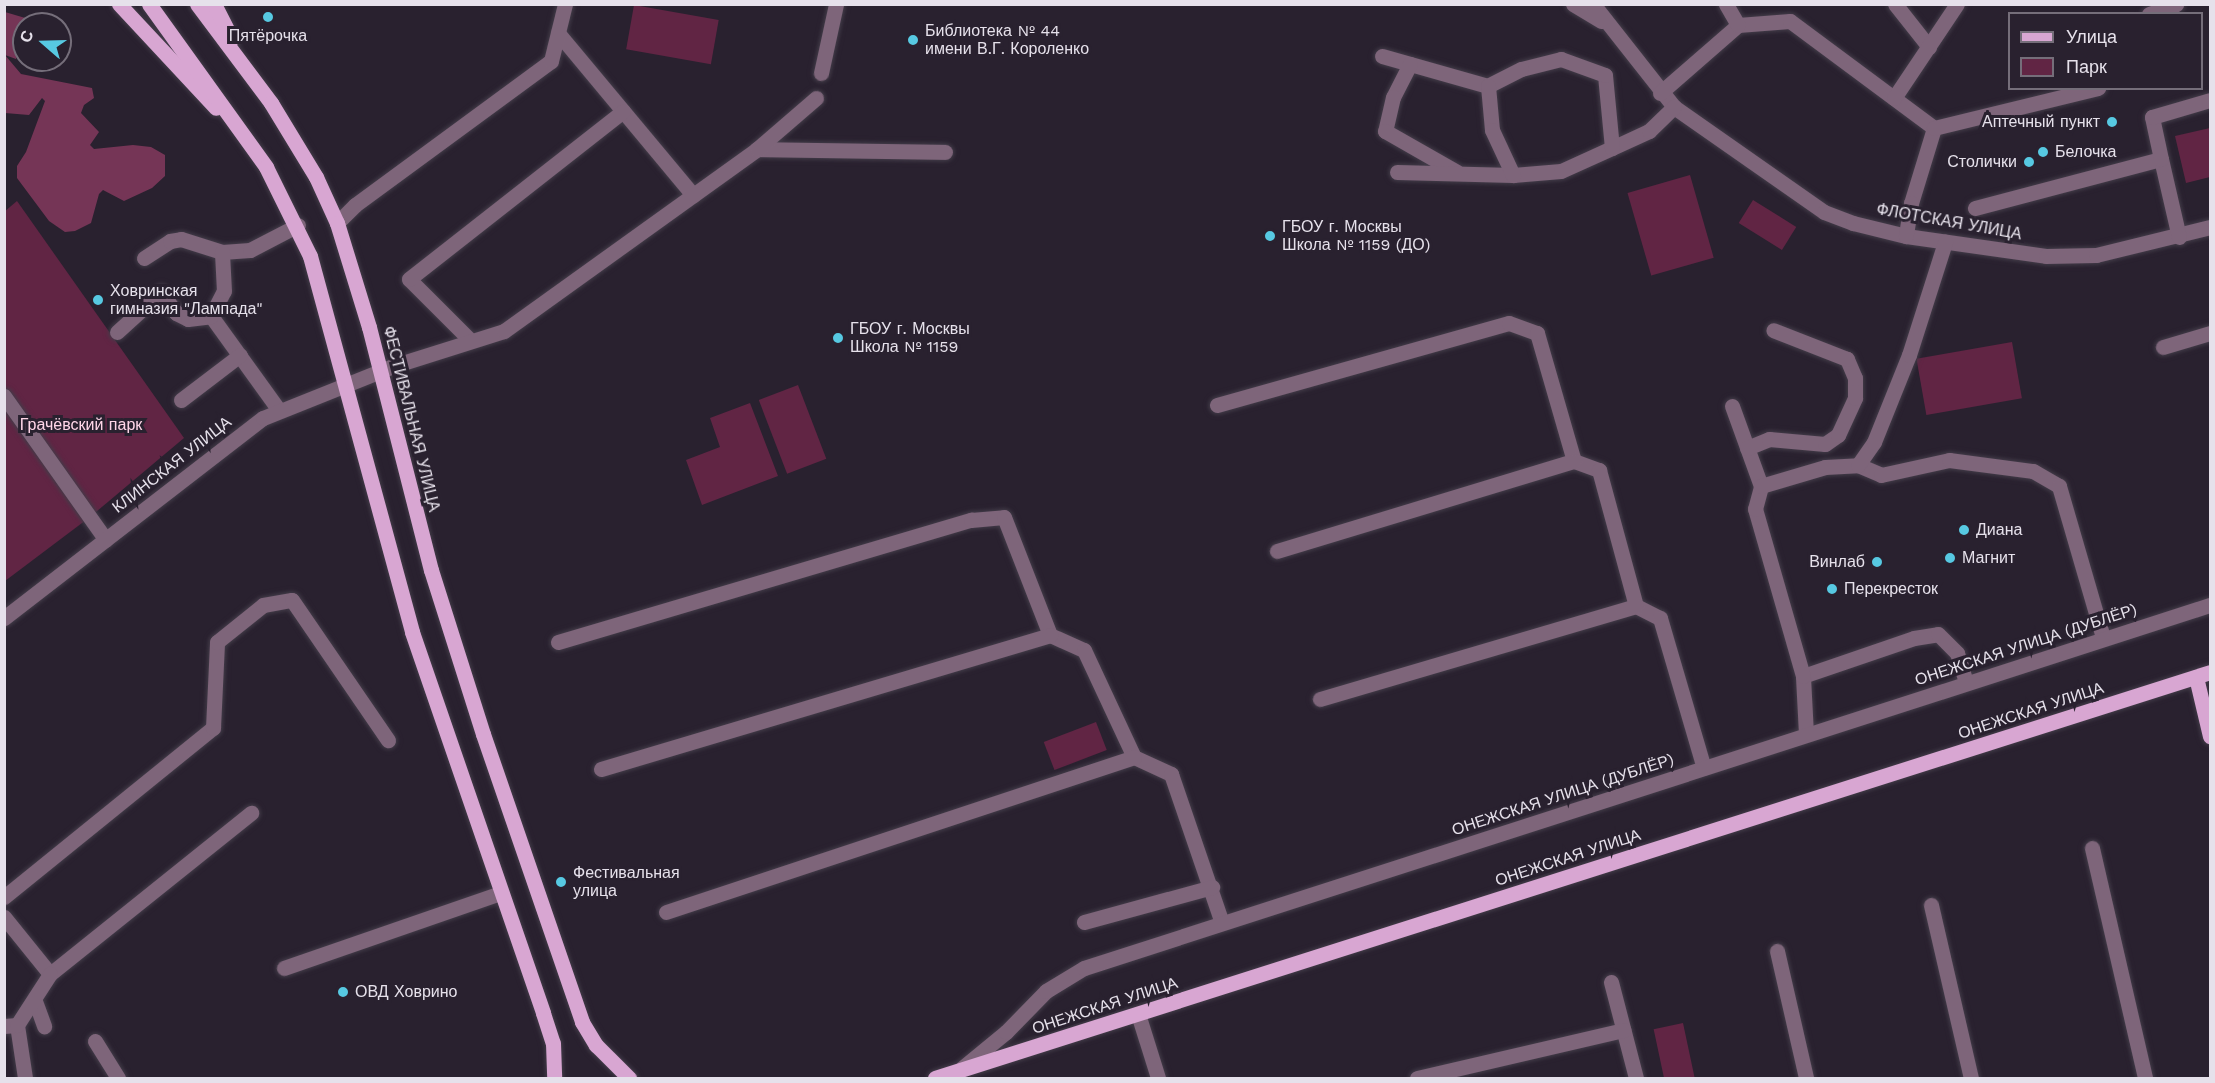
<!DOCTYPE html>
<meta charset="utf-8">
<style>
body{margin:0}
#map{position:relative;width:2215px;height:1083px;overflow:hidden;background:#29212f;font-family:"Work Sans",sans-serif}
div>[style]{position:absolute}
.green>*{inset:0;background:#612544;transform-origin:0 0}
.forest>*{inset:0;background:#753556}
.roads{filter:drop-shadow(0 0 2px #433c49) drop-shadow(0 0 2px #433c49)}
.minor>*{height:15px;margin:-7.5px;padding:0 7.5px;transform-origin:7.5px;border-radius:7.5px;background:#7e657a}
.major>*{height:15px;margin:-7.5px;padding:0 7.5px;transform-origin:7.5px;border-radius:7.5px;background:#d8a6d2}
.dots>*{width:16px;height:16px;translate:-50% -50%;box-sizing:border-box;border:3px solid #29212f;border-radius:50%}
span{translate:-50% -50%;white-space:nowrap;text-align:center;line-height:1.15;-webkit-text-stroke:6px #29212f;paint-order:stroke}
.poi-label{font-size:16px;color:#e6e1eb}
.left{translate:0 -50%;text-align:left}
.right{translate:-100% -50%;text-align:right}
.street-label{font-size:16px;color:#e6e1eb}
.park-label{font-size:16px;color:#ffd6e8}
.frame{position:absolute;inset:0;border:6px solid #e6e1eb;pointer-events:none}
.legend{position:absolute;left:2008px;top:12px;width:195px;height:78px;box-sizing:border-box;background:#29212f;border:2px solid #756e7a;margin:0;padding:8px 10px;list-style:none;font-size:18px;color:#e6e1eb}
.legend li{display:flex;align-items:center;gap:12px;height:30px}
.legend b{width:30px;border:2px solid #756e7a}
.north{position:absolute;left:12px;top:12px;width:60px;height:60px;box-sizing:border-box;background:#29212f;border:2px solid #756e7a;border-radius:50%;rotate:290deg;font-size:16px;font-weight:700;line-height:24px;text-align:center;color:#e6e1eb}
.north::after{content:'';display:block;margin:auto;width:21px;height:27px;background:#57c9e2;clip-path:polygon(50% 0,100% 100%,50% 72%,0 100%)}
</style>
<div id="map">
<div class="green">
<div style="left:634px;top:5px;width:86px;height:45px;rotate:10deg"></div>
<div style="clip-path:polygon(2210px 128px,2210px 177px,2186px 183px,2175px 136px)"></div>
<div style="left:1690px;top:175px;width:86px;height:65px;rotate:74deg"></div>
<div style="left:1753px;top:200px;width:51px;height:27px;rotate:32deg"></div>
<div style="clip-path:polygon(17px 201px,184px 438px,90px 517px,5px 581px,4px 212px)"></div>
<div style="left:2012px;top:342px;width:57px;height:97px;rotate:80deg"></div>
<div style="left:798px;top:385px;width:79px;height:42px;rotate:69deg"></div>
<div style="clip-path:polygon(750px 403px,778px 476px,702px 505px,686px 460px,720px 447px,710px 418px)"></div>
<div style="left:1096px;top:722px;width:30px;height:56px;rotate:69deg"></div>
<div style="left:1683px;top:1023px;width:56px;height:30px;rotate:78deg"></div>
</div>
<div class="forest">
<div style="clip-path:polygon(5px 12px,32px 20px,24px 24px,24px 40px,16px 59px,5px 55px,21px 74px,92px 88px,94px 98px,84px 105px,81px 113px,99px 132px,90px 145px,94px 149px,133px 145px,151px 147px,165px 155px,165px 176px,152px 188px,124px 201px,103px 190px,99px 194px,91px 223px,75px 231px,65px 232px,49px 221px,17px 178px,17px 166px,26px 152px,45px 101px,42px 98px,29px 115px,5px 113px)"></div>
</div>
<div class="roads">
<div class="minor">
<div style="left:1573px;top:4px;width:33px;rotate:31deg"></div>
<div style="left:1593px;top:4px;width:131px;rotate:51.8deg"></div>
<div style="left:1674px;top:107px;width:183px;rotate:35deg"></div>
<div style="left:1824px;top:212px;width:31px;rotate:21deg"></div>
<div style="left:1853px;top:223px;width:55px;rotate:13.8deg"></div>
<div style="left:1906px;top:236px;width:141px;rotate:8.1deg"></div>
<div style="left:2046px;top:256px;width:50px;rotate:-1.1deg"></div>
<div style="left:2096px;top:255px;width:117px;rotate:-13.8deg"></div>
<div style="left:1895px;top:4px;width:55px;rotate:51.7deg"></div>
<div style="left:2149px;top:14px;width:29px;rotate:-20deg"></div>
<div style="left:1738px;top:25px;width:52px;rotate:-4.4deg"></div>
<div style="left:1790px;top:21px;width:179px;rotate:36.6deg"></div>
<div style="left:1934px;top:128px;width:78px;rotate:107deg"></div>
<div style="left:1911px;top:203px;width:33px;rotate:99deg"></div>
<div style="left:558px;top:33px;width:211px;rotate:50.2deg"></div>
<div style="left:1382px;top:56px;width:110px;rotate:15.8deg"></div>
<div style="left:1410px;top:64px;width:37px;rotate:117deg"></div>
<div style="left:1393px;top:97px;width:35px;rotate:103deg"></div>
<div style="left:1385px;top:131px;width:83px;rotate:29.7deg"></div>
<div style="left:821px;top:73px;width:71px;rotate:-77.7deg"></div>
<div style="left:1660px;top:93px;width:103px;rotate:-41.1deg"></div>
<div style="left:1738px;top:25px;width:24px;rotate:-120deg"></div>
<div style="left:1894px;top:98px;width:113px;rotate:-56.2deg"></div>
<div style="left:1934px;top:128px;width:169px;rotate:-13.7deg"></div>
<div style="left:1612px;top:148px;width:41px;rotate:-24.7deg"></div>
<div style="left:1649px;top:131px;width:35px;rotate:-44deg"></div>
<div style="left:757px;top:149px;width:188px;rotate:0.9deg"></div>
<div style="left:2161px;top:159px;width:80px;rotate:77deg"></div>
<div style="left:1397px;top:172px;width:116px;rotate:1.5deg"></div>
<div style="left:1513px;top:175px;width:48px;rotate:-4.8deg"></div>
<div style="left:1561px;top:171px;width:56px;rotate:-24.3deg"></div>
<div style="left:1612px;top:148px;width:73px;rotate:-95.5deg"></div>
<div style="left:1605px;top:75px;width:47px;rotate:-160deg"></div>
<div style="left:1561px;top:59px;width:41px;rotate:166deg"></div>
<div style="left:1521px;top:69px;width:37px;rotate:153deg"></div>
<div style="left:1488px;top:86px;width:44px;rotate:84.8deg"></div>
<div style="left:1492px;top:130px;width:50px;rotate:65deg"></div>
<div style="left:1975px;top:208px;width:192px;rotate:-14.8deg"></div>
<div style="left:2161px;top:159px;width:43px;rotate:-102.1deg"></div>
<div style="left:2152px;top:117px;width:60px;rotate:-16.3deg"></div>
<div style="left:337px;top:223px;width:25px;rotate:-45deg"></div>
<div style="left:355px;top:205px;width:243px;rotate:-36.3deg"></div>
<div style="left:551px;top:61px;width:59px;rotate:-76.2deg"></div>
<div style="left:144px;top:258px;width:31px;rotate:-33deg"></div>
<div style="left:170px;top:241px;width:11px;rotate:-10deg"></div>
<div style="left:181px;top:239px;width:43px;rotate:17.6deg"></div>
<div style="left:222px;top:252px;width:28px;rotate:-4deg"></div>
<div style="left:250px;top:250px;width:54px;rotate:-27.5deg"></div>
<div style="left:211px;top:316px;width:115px;rotate:54.2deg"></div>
<div style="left:117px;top:332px;width:59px;rotate:-42.3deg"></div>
<div style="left:161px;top:292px;width:26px;rotate:54deg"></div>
<div style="left:176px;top:313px;width:13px;rotate:27deg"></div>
<div style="left:188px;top:319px;width:23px;rotate:-7deg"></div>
<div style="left:211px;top:316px;width:28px;rotate:-63deg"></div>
<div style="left:224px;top:291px;width:39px;rotate:-93deg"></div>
<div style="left:470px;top:340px;width:86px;rotate:-135deg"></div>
<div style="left:409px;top:279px;width:272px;rotate:-38.1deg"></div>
<div style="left:2163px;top:347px;width:49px;rotate:-16.6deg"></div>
<div style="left:4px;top:396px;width:176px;rotate:54.7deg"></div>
<div style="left:181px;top:400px;width:74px;rotate:-37.3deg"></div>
<div style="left:1217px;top:405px;width:303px;rotate:-15.7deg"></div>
<div style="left:1509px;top:323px;width:30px;rotate:20deg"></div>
<div style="left:1537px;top:333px;width:133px;rotate:73.9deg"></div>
<div style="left:1574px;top:461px;width:27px;rotate:20deg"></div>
<div style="left:1599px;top:470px;width:141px;rotate:74.8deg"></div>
<div style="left:1636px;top:606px;width:27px;rotate:27deg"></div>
<div style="left:1660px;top:618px;width:156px;rotate:73.7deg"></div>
<div style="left:1732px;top:406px;width:85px;rotate:70.1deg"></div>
<div style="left:1747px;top:448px;width:24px;rotate:-22deg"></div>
<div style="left:1769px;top:439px;width:56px;rotate:5.1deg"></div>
<div style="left:1825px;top:444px;width:16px;rotate:-35deg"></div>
<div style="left:1838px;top:435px;width:41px;rotate:-65.3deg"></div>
<div style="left:1855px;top:398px;width:20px;rotate:-90deg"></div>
<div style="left:1855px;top:378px;width:21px;rotate:-113deg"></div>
<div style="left:1847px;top:359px;width:79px;rotate:-158.6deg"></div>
<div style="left:1858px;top:465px;width:25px;rotate:23deg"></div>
<div style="left:1881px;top:475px;width:70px;rotate:-12.4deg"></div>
<div style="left:1949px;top:460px;width:85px;rotate:7.5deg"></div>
<div style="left:2033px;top:471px;width:30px;rotate:30deg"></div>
<div style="left:2059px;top:486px;width:157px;rotate:73.8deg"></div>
<div style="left:1277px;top:551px;width:310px;rotate:-16.9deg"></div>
<div style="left:4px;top:618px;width:327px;rotate:-37.7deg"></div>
<div style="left:263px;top:418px;width:140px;rotate:-21.8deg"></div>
<div style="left:393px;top:366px;width:116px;rotate:-17.5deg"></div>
<div style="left:504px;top:331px;width:312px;rotate:-35.7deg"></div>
<div style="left:757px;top:149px;width:78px;rotate:-40.8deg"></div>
<div style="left:558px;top:642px;width:431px;rotate:-16.5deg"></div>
<div style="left:971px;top:520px;width:33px;rotate:-5deg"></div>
<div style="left:1004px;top:517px;width:127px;rotate:68.7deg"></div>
<div style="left:1050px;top:635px;width:37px;rotate:24deg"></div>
<div style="left:1084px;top:650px;width:118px;rotate:65deg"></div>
<div style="left:1134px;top:757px;width:41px;rotate:24.7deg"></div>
<div style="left:1171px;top:774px;width:157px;rotate:71.1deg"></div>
<div style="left:1803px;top:676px;width:117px;rotate:-18.9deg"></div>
<div style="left:1914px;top:638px;width:24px;rotate:-9deg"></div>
<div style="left:1938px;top:634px;width:27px;rotate:45deg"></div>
<div style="left:1957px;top:653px;width:31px;rotate:73deg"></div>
<div style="left:1320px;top:699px;width:329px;rotate:-16.4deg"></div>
<div style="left:1806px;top:734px;width:58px;rotate:-93deg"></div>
<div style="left:1803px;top:676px;width:174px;rotate:-106deg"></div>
<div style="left:1755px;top:509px;width:24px;rotate:-75deg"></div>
<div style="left:1761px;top:486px;width:67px;rotate:-16.5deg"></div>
<div style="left:1825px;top:467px;width:33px;rotate:-3deg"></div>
<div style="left:1858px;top:465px;width:28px;rotate:-55deg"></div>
<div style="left:1874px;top:442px;width:94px;rotate:-68.1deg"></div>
<div style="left:1909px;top:355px;width:119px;rotate:-72.3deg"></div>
<div style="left:601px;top:769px;width:469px;rotate:-16.6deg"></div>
<div style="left:2092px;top:848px;width:236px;rotate:77deg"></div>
<div style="left:4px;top:897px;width:269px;rotate:-39deg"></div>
<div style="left:213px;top:728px;width:86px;rotate:-87.3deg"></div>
<div style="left:217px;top:642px;width:59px;rotate:-38.8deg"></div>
<div style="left:263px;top:605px;width:29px;rotate:-10deg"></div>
<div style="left:292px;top:600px;width:170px;rotate:55.6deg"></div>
<div style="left:1931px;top:905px;width:178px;rotate:77deg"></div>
<div style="left:666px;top:912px;width:493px;rotate:-18.3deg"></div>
<div style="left:4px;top:917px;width:73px;rotate:51.1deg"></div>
<div style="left:50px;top:974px;width:258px;rotate:-38.7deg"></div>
<div style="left:1084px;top:922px;width:133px;rotate:-15.3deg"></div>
<div style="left:1777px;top:951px;width:130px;rotate:77.1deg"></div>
<div style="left:284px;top:968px;width:230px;rotate:-19.1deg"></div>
<div style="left:1611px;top:982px;width:99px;rotate:75.4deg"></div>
<div style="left:35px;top:1001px;width:27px;rotate:70deg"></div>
<div style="left:1138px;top:1014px;width:67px;rotate:72.6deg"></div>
<div style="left:17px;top:1025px;width:54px;rotate:81.4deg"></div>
<div style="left:4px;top:1026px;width:13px;rotate:-4deg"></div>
<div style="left:17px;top:1025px;width:61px;rotate:-57.1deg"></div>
<div style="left:95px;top:1041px;width:44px;rotate:58.1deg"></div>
<div style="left:962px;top:1068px;width:57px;rotate:-39.3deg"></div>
<div style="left:1006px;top:1032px;width:57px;rotate:-45.7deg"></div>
<div style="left:1046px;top:991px;width:44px;rotate:-31.2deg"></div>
<div style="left:1084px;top:968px;width:1183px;rotate:-17.87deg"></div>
<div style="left:1417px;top:1078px;width:212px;rotate:-13.1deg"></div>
</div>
<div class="major">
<div style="left:119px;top:4px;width:142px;rotate:47deg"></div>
<div style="left:149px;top:4px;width:201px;rotate:54.3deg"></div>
<div style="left:266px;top:167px;width:99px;rotate:63.7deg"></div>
<div style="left:310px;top:256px;width:390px;rotate:74.8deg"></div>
<div style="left:412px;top:632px;width:403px;rotate:71deg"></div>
<div style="left:543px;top:1013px;width:32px;rotate:72deg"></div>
<div style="left:553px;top:1043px;width:35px;rotate:88deg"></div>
<div style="left:197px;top:4px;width:124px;rotate:53.2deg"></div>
<div style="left:271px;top:103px;width:87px;rotate:58.7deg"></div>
<div style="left:316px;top:177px;width:51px;rotate:65.5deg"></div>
<div style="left:337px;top:223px;width:109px;rotate:72.9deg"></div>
<div style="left:369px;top:327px;width:251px;rotate:75.7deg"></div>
<div style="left:431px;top:570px;width:172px;rotate:72.4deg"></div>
<div style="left:483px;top:734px;width:305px;rotate:71deg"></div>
<div style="left:582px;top:1022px;width:27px;rotate:59deg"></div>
<div style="left:596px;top:1045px;width:47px;rotate:45deg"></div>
<div style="left:214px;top:4px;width:39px;rotate:63deg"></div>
<div style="left:2196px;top:677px;width:61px;rotate:76.7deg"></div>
<div style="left:935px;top:1078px;width:1338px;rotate:-17.66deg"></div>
</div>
</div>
<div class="dots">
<div style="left:268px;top:17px;background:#57c9e2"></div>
<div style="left:913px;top:40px;background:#57c9e2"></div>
<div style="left:2112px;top:122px;background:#57c9e2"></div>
<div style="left:2043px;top:152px;background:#57c9e2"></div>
<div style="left:2029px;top:162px;background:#57c9e2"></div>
<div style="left:1270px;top:236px;background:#57c9e2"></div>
<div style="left:98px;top:300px;background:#57c9e2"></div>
<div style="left:838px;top:338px;background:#57c9e2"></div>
<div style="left:1964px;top:530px;background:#57c9e2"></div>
<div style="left:1950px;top:558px;background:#57c9e2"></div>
<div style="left:1877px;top:562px;background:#57c9e2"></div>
<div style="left:1832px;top:589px;background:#57c9e2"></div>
<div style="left:561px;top:882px;background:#57c9e2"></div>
<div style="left:343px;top:992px;background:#57c9e2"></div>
</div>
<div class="poi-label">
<span class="left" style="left:925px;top:40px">Библиотека № 44<br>имени В.Г. Короленко</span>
<span style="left:268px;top:36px">Пятёрочка</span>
<span class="right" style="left:2100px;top:122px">Аптечный пункт</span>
<span class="left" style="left:2055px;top:152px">Белочка</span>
<span class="right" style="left:2017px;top:162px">Столички</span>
<span class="left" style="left:1282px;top:236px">ГБОУ г. Москвы<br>Школа № 1159 (ДО)</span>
<span class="left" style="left:110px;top:300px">Ховринская<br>гимназия "Лампада"</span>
<span class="left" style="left:850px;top:338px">ГБОУ г. Москвы<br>Школа № 1159</span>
<span class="left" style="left:1976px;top:530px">Диана</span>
<span class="left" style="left:1962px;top:558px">Магнит</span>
<span class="right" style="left:1865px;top:562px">Винлаб</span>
<span class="left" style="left:1844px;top:589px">Перекресток</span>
<span class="left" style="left:573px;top:882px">Фестивальная<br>улица</span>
<span class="left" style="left:355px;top:992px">ОВД Ховрино</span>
</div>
<div class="street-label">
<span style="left:1949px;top:222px;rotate:10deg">ФЛОТСКАЯ УЛИЦА</span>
<span style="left:411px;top:419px;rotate:76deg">ФЕСТИВАЛЬНАЯ УЛИЦА</span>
<span style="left:172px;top:465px;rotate:-38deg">КЛИНСКАЯ УЛИЦА</span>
<span style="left:2026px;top:645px;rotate:-18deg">ОНЕЖСКАЯ УЛИЦА (ДУБЛЁР)</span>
<span style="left:2031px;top:711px;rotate:-18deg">ОНЕЖСКАЯ УЛИЦА</span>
<span style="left:1563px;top:795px;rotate:-18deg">ОНЕЖСКАЯ УЛИЦА (ДУБЛЁР)</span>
<span style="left:1568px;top:858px;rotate:-18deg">ОНЕЖСКАЯ УЛИЦА</span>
<span style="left:1105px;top:1006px;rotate:-18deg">ОНЕЖСКАЯ УЛИЦА</span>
</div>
<div class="park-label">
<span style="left:81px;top:425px">Грачёвский парк</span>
</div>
<div class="frame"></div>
<ul class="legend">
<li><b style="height:8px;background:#d8a6d2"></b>Улица</li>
<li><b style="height:16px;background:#612544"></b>Парк</li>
</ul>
<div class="north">С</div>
</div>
